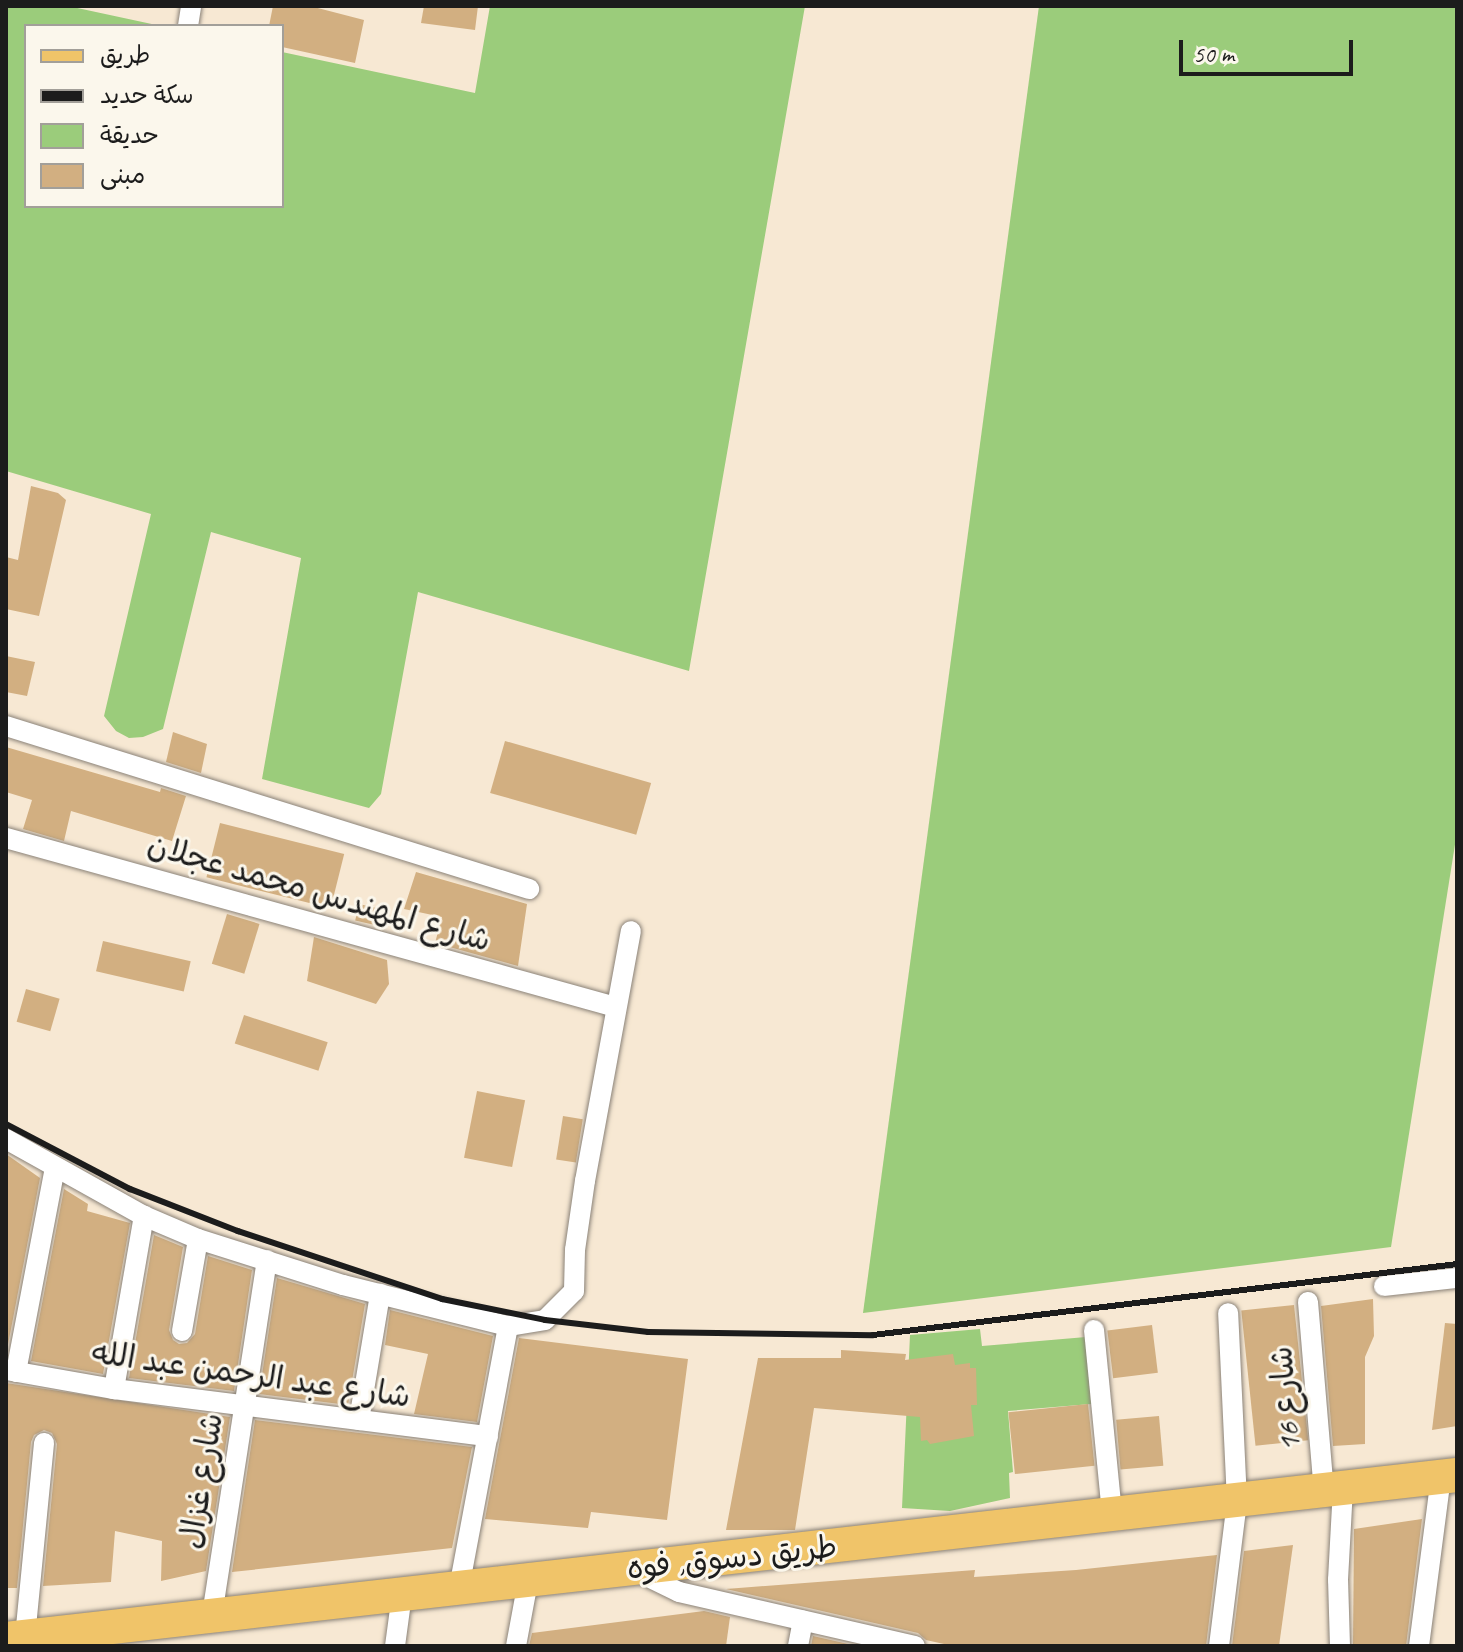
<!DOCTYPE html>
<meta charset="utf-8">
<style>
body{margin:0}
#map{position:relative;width:1463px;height:1652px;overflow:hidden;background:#f7e8d3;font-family:Caveat,"Playpen Sans Arabic",sans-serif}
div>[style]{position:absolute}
.green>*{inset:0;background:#9bcc7b}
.building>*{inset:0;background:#d2af81;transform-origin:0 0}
.roads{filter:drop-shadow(0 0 2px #8a8278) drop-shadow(0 0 2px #8a8278)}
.street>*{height:20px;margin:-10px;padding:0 10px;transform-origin:10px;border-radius:10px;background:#fff}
.primary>*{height:34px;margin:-17px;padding:0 17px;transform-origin:17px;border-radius:17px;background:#f0c469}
.rail>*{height:6px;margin:-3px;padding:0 3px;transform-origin:3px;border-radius:3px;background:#1c1c1c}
span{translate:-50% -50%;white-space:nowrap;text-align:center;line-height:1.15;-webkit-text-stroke:6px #fbf7ec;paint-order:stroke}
.street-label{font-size:32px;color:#1c1c1c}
.frame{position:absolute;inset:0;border:8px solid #1c1c1c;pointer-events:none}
.legend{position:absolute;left:24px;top:24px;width:260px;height:184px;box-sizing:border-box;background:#fbf7ec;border:2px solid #a29f99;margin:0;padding:10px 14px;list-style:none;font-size:24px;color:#1c1c1c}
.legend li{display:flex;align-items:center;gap:16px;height:40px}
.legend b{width:40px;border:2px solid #a29f99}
.scale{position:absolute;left:1179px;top:40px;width:174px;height:36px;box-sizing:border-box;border:4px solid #1c1c1c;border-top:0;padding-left:10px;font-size:24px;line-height:28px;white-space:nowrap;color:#1c1c1c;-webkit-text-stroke:6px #fbf7ec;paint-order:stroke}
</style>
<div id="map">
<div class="green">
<div style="clip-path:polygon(6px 6px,68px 6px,161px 26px,26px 26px,26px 206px,282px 206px,282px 52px,475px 93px,490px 6px,805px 6px,689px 671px,418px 592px,381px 794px,369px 808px,262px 779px,301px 558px,211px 532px,163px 729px,143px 737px,129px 738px,116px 731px,104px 716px,151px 514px,6px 471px)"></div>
<div style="clip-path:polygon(1039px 6px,1457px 6px,1457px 832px,1391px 1247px,863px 1313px)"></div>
<div style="clip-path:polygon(980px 1329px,982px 1346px,1086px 1337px,1091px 1404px,1008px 1411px,1013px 1472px,1009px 1473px,1010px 1498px,950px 1511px,902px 1508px,910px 1335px)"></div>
</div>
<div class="building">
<div style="clip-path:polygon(273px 6px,310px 6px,364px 20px,355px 63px,282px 47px,282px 26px,269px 26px)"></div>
<div style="clip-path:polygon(424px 6px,478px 6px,475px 30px,421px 23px)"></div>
<div style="clip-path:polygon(31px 486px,58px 493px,66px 500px,39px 616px,6px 609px,6px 557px,18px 560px)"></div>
<div style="clip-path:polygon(6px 656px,35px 662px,27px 696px,6px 692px)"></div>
<div style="clip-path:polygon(173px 732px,207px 744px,201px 773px,166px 762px)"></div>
<div style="left:505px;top:741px;width:152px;height:54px;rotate:16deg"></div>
<div style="clip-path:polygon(6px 747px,160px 792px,161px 788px,186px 796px,172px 841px,71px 811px,64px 841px,23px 829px,32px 800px,6px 792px)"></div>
<div style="left:220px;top:823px;width:128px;height:56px;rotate:14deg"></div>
<div style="clip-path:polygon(416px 872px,527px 904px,518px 966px,435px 943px,442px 917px,404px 909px)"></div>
<div style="left:359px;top:904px;width:28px;height:17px;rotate:13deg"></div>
<div style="left:227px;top:914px;width:34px;height:52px;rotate:17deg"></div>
<div style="clip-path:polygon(314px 937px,387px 960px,389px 984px,376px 1004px,307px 981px)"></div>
<div style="left:103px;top:941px;width:90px;height:31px;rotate:13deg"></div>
<div style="left:26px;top:989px;width:35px;height:34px;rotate:16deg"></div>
<div style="left:244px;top:1015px;width:88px;height:30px;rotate:18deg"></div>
<div style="left:477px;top:1091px;width:49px;height:68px;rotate:11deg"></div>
<div style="left:563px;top:1116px;width:20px;height:44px;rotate:9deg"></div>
<div style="clip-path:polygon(6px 1154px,40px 1178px,6px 1355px)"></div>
<div style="clip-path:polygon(64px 1189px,88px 1204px,87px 1211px,130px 1223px,103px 1374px,31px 1361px)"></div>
<div style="clip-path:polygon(154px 1235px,183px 1247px,169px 1330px,173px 1340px,179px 1344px,187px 1343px,195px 1334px,208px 1256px,252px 1270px,234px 1391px,129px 1378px)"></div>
<div style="clip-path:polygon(277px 1278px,365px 1304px,348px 1405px,259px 1394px)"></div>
<div style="clip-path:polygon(1373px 1299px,1374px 1336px,1365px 1357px,1365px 1444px,1333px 1446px,1321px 1306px)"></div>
<div style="left:1294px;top:1305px;width:136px;height:53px;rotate:84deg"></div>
<div style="clip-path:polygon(390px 1310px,493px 1336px,477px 1422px,414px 1414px,428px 1354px,385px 1345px)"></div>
<div style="clip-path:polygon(1445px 1323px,1457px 1324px,1457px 1426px,1432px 1430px)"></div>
<div style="left:1152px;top:1325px;width:48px;height:45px;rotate:83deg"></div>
<div style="clip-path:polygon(519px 1338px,688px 1359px,667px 1520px,591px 1512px,588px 1528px,485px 1519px)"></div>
<div style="clip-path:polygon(841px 1350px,906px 1354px,905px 1360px,953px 1354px,955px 1365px,970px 1363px,970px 1368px,976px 1368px,977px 1405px,971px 1405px,974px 1436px,930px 1444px,927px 1440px,921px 1441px,920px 1417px,814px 1408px,795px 1530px,726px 1530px,758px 1358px,841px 1358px)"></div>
<div style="clip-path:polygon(6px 1383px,230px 1417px,206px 1571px,161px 1581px,162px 1541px,115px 1531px,111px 1582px,43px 1586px,57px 1444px,52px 1433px,44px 1430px,34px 1435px,31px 1442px,17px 1588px,6px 1588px)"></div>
<div style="left:1088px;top:1404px;width:62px;height:80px;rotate:84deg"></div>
<div style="left:1159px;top:1416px;width:50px;height:43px;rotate:85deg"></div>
<div style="clip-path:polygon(255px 1420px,472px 1447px,452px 1548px,232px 1572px)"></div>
<div style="clip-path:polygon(1422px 1519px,1406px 1646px,1353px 1646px,1354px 1529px)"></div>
<div style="clip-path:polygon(1293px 1545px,1279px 1646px,1232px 1646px,1244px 1551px)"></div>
<div style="clip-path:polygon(1217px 1555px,1206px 1646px,953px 1646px,926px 1640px,918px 1633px,726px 1589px,975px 1570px,974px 1577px,1076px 1570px)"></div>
<div style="clip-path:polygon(704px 1611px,730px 1617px,726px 1646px,529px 1646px,532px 1633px)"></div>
<div style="clip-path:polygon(813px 1636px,857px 1646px,811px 1646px)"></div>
</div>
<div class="roads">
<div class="street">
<div style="left:188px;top:26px;width:20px;rotate:-81deg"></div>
<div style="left:6px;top:726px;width:548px;rotate:17.31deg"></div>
<div style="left:6px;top:838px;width:633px;rotate:15.49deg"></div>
<div style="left:6px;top:1139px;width:158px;rotate:29.2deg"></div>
<div style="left:144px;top:1216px;width:59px;rotate:23.1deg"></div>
<div style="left:198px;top:1239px;width:152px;rotate:17.6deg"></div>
<div style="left:343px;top:1285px;width:170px;rotate:14deg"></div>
<div style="left:508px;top:1326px;width:37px;rotate:-9deg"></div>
<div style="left:545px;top:1320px;width:41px;rotate:-45deg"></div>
<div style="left:574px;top:1291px;width:41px;rotate:-88.6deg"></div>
<div style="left:575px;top:1250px;width:70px;rotate:-81.8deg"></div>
<div style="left:585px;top:1181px;width:254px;rotate:-79.6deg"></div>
<div style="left:1384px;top:1286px;width:73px;rotate:-6.3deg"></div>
<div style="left:1308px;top:1302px;width:190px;rotate:85.2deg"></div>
<div style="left:1094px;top:1330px;width:186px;rotate:84.4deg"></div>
<div style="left:182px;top:1331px;width:93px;rotate:-80.1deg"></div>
<div style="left:6px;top:1370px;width:110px;rotate:10deg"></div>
<div style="left:114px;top:1389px;width:377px;rotate:7.2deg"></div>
<div style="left:16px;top:1372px;width:209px;rotate:-79.2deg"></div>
<div style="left:114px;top:1389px;width:176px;rotate:-80.2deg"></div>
<div style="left:359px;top:1420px;width:128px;rotate:-80.5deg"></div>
<div style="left:632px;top:1569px;width:52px;rotate:26.1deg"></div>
<div style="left:679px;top:1592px;width:242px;rotate:12.9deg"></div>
<div style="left:459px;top:1588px;width:267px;rotate:-79.4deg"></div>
<div style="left:212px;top:1615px;width:359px;rotate:-81.2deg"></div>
<div style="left:25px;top:1637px;width:195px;rotate:-84.4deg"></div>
<div style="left:395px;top:1646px;width:52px;rotate:-82.3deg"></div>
<div style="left:516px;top:1646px;width:66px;rotate:-79.5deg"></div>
<div style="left:798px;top:1646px;width:26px;rotate:-79deg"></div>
<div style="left:1219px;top:1646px;width:146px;rotate:-82.9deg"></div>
<div style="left:1237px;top:1501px;width:188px;rotate:-92.7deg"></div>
<div style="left:1340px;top:1646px;width:66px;rotate:-91.7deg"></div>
<div style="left:1338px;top:1580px;width:92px;rotate:-86.9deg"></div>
<div style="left:1419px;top:1646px;width:170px;rotate:-82.6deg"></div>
</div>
<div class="primary">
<div style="left:6px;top:1639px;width:1460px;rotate:-6.45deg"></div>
</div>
</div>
<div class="rail">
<div style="left:6px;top:1124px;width:140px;rotate:27.7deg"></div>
<div style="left:130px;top:1189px;width:116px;rotate:21.3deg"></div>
<div style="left:238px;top:1231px;width:215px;rotate:18.4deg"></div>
<div style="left:442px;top:1299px;width:105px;rotate:11.5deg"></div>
<div style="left:545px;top:1320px;width:104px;rotate:6.6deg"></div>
<div style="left:648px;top:1332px;width:225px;rotate:0.8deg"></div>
<div style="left:873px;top:1335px;width:588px;rotate:-6.93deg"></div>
</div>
<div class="street-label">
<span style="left:319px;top:893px;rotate:16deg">شارع المهندس محمد عجلان</span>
<span style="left:251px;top:1375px;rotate:8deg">شارع عبد الرحمن عبد الله</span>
<span style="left:1286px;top:1399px;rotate:-95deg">شارع 16</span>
<span style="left:202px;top:1481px;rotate:-81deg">شارع غزال</span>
<span style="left:732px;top:1558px;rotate:-6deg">طريق دسوق, فوه</span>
</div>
<div class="frame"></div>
<ul class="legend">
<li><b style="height:10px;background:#f0c469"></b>طريق</li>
<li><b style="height:10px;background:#1c1c1c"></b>سكة حديد</li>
<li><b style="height:22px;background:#9bcc7b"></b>حديقة</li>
<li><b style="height:22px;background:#d2af81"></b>مبنى</li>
</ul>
<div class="scale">50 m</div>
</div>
